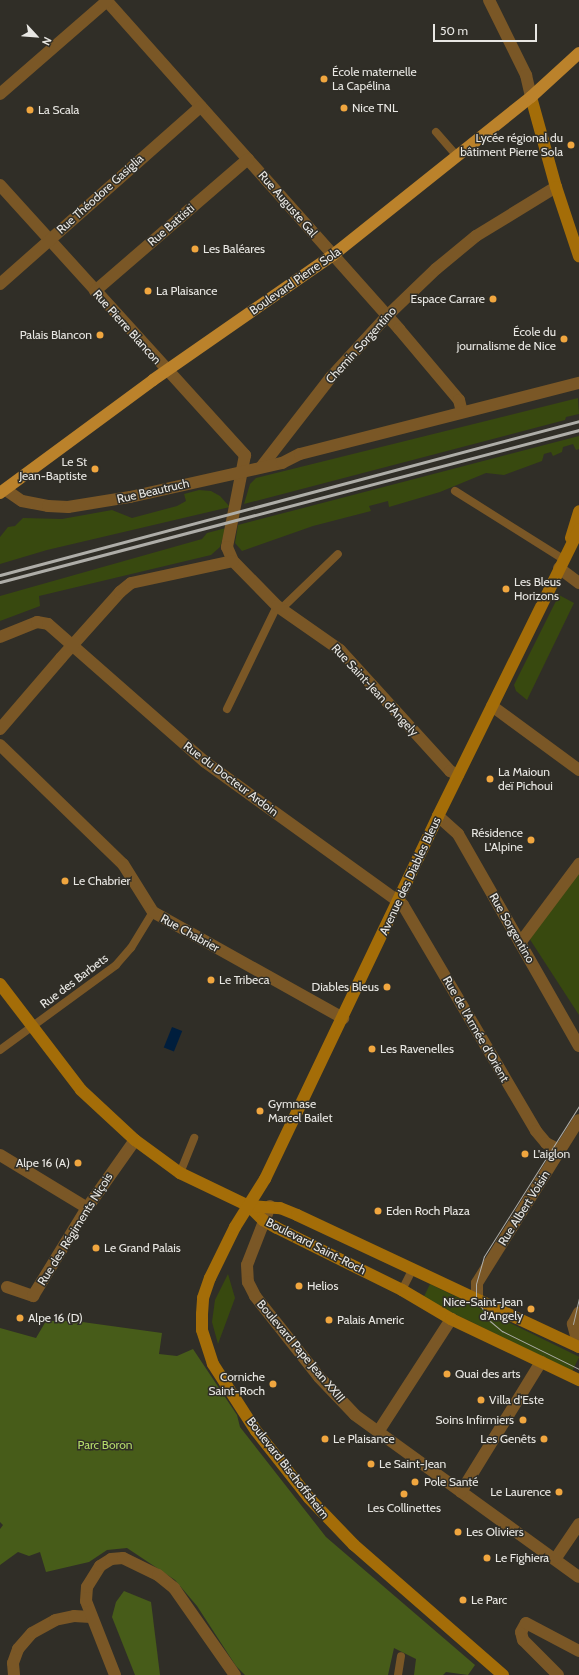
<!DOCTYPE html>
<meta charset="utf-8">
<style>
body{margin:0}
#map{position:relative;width:579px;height:1675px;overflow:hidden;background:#302e27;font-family:Cabin,sans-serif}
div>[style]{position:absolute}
.green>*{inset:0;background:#38490f;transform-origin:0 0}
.forest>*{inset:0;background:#475c19}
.water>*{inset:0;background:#001e3d;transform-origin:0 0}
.lane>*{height:8px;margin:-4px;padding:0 4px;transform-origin:4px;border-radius:4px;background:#7a5726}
.street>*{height:12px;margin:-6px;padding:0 6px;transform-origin:6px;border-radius:6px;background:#7a5726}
.secondary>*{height:12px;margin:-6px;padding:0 6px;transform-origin:6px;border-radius:6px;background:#a46d08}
.primary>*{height:12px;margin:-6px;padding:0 6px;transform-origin:6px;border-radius:6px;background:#bb822b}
.tram>*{height:1px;margin:-0.5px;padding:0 0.5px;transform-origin:0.5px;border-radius:0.5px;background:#aeada8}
.rail>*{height:3px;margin:-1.5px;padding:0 1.5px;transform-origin:1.5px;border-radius:1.5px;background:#aeada8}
.dots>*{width:11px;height:11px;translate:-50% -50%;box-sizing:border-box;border:2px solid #302e27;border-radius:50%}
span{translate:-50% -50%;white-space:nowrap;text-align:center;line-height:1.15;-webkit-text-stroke:3px #302e27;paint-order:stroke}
.poi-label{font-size:12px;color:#e8e7e3}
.left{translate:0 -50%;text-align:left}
.right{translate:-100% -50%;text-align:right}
.street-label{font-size:12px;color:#e8e7e3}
.park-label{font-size:12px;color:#b5dc6a}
.north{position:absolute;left:16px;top:16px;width:40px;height:40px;-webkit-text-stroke:3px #302e27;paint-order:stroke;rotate:116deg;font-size:11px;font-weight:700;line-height:16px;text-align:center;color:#e8e7e3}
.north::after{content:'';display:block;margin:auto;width:14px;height:18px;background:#e8e7e3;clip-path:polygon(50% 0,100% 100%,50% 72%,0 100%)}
.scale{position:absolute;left:433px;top:24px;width:104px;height:18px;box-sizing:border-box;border:2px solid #e8e7e3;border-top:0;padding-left:5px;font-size:12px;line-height:14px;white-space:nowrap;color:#e8e7e3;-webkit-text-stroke:3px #302e27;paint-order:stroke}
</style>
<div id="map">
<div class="green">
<div style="clip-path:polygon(578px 398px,579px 414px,566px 417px,565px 420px,244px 504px,250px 484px,256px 478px)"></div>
<div style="clip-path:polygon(579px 436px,579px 449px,576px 450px,573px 444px,563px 447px,562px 452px,553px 456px,551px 452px,544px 454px,542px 461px,504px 475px,486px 473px,440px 492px,389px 507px,388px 501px,369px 506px,371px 511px,313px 526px,242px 551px,235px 543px,238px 525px)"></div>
<div style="clip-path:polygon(199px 490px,211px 491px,220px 496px,230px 507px,47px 550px,0 564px,0 537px,8px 527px,15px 526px,23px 518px,62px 519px,112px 510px,132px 518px,177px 506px,186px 501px,184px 494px)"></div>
<div style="clip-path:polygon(226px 528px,220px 547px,211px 555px,39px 596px,40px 606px,0 621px,0 596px,202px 539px,207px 533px)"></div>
<div style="clip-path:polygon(559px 595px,574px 603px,527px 700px,516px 691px,514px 685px)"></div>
<div style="clip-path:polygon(579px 872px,579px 1015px,529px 938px)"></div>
<div style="clip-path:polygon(228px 1274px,235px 1298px,218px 1344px,212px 1322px,215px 1300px)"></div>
<div style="left:430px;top:1284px;width:166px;height:16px;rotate:26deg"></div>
</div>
<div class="forest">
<div style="clip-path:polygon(46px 1321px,75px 1321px,162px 1333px,159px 1354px,177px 1356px,193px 1349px,237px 1415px,240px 1427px,326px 1537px,475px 1665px,468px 1675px,446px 1672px,443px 1675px,414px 1675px,416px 1659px,394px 1648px,388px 1675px,245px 1675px,236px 1666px,197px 1606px,175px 1580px,127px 1548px,107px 1550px,89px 1562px,46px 1572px,40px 1552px,29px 1556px,18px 1552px,0 1565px,0 1529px,3px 1525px,0 1522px,0 1328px,36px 1338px)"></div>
<div style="clip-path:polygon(124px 1591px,151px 1602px,160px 1675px,135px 1675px,112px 1617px,116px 1602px)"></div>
</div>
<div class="water">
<div style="left:172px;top:1027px;width:11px;height:22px;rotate:22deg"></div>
</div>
<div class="lane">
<div style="left:436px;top:132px;width:32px;rotate:49deg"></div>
<div style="left:455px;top:491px;width:128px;rotate:32.2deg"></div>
<div style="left:281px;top:609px;width:79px;rotate:-44deg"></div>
<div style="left:227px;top:709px;width:114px;rotate:-64.1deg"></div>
<div style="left:0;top:1050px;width:144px;rotate:-36.2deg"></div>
<div style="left:116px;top:965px;width:23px;rotate:-49deg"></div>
<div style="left:131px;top:948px;width:42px;rotate:-58.6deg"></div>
<div style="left:180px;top:1173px;width:38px;rotate:-68deg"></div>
<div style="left:402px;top:1290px;width:25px;rotate:-63deg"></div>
<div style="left:398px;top:1675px;width:19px;rotate:-81deg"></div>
</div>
<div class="street">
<div style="left:106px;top:0;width:441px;rotate:48.3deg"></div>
<div style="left:399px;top:329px;width:93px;rotate:49.8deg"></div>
<div style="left:459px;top:400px;width:12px;rotate:76deg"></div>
<div style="left:489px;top:0;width:84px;rotate:63.7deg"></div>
<div style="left:526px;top:75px;width:23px;rotate:77deg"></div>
<div style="left:0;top:94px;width:142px;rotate:-41deg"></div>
<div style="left:0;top:185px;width:365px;rotate:47.8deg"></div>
<div style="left:245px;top:455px;width:94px;rotate:101.1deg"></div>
<div style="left:227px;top:547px;width:15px;rotate:67deg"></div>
<div style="left:233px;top:561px;width:63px;rotate:45.6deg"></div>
<div style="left:277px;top:606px;width:77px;rotate:34.9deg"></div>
<div style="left:340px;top:650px;width:164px;rotate:47.7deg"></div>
<div style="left:450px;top:771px;width:9px;rotate:27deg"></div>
<div style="left:0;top:284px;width:268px;rotate:-41.5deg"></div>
<div style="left:95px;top:291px;width:202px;rotate:-40.8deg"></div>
<div style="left:262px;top:466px;width:113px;rotate:-52.2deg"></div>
<div style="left:331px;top:377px;width:83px;rotate:-47.4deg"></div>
<div style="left:387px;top:316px;width:68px;rotate:-43.8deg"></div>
<div style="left:436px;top:269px;width:52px;rotate:-39.5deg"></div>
<div style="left:476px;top:236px;width:94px;rotate:-31.5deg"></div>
<div style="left:6px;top:490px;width:19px;rotate:35deg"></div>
<div style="left:22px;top:501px;width:26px;rotate:11deg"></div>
<div style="left:48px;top:506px;width:20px;rotate:3deg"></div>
<div style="left:68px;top:507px;width:63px;rotate:-9.2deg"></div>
<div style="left:130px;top:497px;width:156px;rotate:-12.6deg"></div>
<div style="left:282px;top:463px;width:20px;rotate:-27deg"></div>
<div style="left:300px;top:454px;width:288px;rotate:-14.3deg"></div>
<div style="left:559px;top:568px;width:25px;rotate:37deg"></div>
<div style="left:0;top:637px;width:40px;rotate:-22deg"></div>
<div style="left:37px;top:622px;width:11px;rotate:10deg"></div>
<div style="left:48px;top:624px;width:209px;rotate:41.3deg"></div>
<div style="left:205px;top:762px;width:244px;rotate:35.8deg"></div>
<div style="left:403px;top:905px;width:262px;rotate:59.5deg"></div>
<div style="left:536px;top:1131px;width:16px;rotate:50deg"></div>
<div style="left:546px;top:1143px;width:16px;rotate:27deg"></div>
<div style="left:492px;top:706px;width:108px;rotate:36.3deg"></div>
<div style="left:0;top:729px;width:94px;rotate:-49.3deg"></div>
<div style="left:61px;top:658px;width:89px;rotate:-48.2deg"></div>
<div style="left:120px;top:592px;width:14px;rotate:-39deg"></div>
<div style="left:131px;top:583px;width:104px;rotate:-12.2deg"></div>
<div style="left:0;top:745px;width:171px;rotate:44.1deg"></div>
<div style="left:123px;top:864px;width:57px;rotate:58deg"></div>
<div style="left:153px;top:912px;width:218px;rotate:29.2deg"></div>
<div style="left:438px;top:816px;width:27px;rotate:42deg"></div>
<div style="left:458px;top:834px;width:244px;rotate:60.3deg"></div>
<div style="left:520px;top:943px;width:99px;rotate:-53.2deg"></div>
<div style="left:0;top:1155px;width:102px;rotate:31.3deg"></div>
<div style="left:270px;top:1206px;width:63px;rotate:111.3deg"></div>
<div style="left:247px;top:1265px;width:17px;rotate:87deg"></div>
<div style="left:248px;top:1282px;width:16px;rotate:63deg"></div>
<div style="left:255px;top:1296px;width:103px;rotate:51.7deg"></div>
<div style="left:319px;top:1377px;width:52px;rotate:46.5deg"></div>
<div style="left:355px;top:1415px;width:276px;rotate:35.9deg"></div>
<div style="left:7px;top:1287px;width:28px;rotate:19deg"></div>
<div style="left:33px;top:1296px;width:103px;rotate:-58.5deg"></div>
<div style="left:87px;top:1208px;width:83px;rotate:-54.8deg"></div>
<div style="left:477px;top:1298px;width:15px;rotate:-90deg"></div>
<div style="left:477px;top:1283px;width:192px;rotate:-58deg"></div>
<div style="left:579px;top:1347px;width:24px;rotate:-105deg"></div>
<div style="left:573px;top:1324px;width:13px;rotate:-63deg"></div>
<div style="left:378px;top:1432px;width:135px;rotate:-57.1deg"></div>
<div style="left:461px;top:1492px;width:153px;rotate:-58.4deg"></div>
<div style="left:556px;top:1558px;width:41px;rotate:-55.9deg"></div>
<div style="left:14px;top:1675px;width:12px;rotate:-95deg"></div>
<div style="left:13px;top:1663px;width:15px;rotate:-70deg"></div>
<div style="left:18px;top:1649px;width:21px;rotate:-49deg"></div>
<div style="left:32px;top:1633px;width:26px;rotate:-29deg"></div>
<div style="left:55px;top:1620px;width:19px;rotate:-12deg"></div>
<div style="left:74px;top:1616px;width:17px;rotate:3deg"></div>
<div style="left:115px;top:1675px;width:79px;rotate:-111.4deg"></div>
<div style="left:86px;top:1601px;width:14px;rotate:-86deg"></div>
<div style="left:87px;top:1587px;width:25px;rotate:-58deg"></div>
<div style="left:100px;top:1566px;width:13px;rotate:-32deg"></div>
<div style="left:111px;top:1559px;width:12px;rotate:-5deg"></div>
<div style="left:123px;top:1558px;width:39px;rotate:26deg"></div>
<div style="left:158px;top:1575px;width:21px;rotate:39deg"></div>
<div style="left:174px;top:1588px;width:106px;rotate:55deg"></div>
<div style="left:558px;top:1675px;width:49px;rotate:-135deg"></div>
<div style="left:523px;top:1640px;width:8px;rotate:-104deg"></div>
<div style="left:521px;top:1632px;width:10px;rotate:-61deg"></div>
<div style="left:526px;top:1623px;width:60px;rotate:27.8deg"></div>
</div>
<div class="secondary">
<div style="left:531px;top:97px;width:93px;rotate:74.5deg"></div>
<div style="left:556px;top:187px;width:73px;rotate:71.6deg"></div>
<div style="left:571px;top:538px;width:28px;rotate:-73deg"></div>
<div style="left:0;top:984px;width:133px;rotate:52.6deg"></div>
<div style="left:81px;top:1090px;width:74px;rotate:42.8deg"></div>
<div style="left:135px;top:1140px;width:56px;rotate:36.3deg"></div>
<div style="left:180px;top:1173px;width:76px;rotate:25.6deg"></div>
<div style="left:249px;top:1206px;width:20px;rotate:45deg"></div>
<div style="left:263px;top:1220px;width:16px;rotate:30deg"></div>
<div style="left:277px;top:1228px;width:140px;rotate:26.4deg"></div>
<div style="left:402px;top:1290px;width:57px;rotate:30.6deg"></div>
<div style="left:451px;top:1319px;width:142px;rotate:25.5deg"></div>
<div style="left:249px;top:1206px;width:31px;rotate:4deg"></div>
<div style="left:280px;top:1208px;width:18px;rotate:22deg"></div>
<div style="left:297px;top:1215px;width:311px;rotate:25.1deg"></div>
<div style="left:503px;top:1675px;width:198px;rotate:-138.9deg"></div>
<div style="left:354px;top:1545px;width:65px;rotate:-133.8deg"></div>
<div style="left:309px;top:1498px;width:85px;rotate:-128.3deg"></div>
<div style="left:256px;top:1431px;width:80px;rotate:-122.7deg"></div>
<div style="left:213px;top:1364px;width:36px;rotate:-108deg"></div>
<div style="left:202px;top:1330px;width:16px;rotate:-90deg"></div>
<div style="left:202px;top:1314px;width:16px;rotate:-86deg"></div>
<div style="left:203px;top:1298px;width:21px;rotate:-71deg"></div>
<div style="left:210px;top:1278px;width:57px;rotate:-63.9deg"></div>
<div style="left:235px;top:1227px;width:57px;rotate:-58deg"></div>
<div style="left:265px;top:1179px;width:402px;rotate:-64.5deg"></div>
<div style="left:438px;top:816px;width:319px;rotate:-63.8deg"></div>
</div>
<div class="primary">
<div style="left:0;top:493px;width:190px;rotate:-36.4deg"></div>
<div style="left:153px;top:380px;width:219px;rotate:-34.8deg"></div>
<div style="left:333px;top:255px;width:253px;rotate:-38.6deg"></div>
<div style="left:531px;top:97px;width:65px;rotate:-42.5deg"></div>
</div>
<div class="tram">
<div style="left:579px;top:1106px;width:178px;rotate:122.3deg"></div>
<div style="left:484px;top:1256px;width:29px;rotate:106deg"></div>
<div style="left:476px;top:1284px;width:14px;rotate:90deg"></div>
<div style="left:476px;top:1298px;width:27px;rotate:59deg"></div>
<div style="left:490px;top:1321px;width:16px;rotate:40deg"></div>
<div style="left:502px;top:1331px;width:86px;rotate:26.3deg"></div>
<div style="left:573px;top:1324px;width:27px;rotate:-77deg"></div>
</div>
<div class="rail">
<div style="left:0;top:575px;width:599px;rotate:-14.89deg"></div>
<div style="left:0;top:582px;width:599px;rotate:-14.71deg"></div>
</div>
<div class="dots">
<div style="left:324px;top:79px;background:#f0a63f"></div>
<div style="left:344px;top:108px;background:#f0a63f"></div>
<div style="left:30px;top:110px;background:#f0a63f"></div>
<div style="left:571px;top:145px;background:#f0a63f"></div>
<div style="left:195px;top:249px;background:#f0a63f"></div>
<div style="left:148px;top:291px;background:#f0a63f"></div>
<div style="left:493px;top:299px;background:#f0a63f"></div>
<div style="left:100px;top:335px;background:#f0a63f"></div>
<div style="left:564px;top:339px;background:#f0a63f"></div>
<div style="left:95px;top:469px;background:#f0a63f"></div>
<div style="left:506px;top:589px;background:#f0a63f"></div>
<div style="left:490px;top:779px;background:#f0a63f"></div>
<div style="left:531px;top:840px;background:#f0a63f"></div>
<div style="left:65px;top:881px;background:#f0a63f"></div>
<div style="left:211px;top:980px;background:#f0a63f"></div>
<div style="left:387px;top:987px;background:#f0a63f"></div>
<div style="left:372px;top:1049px;background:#f0a63f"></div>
<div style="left:260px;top:1111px;background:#f0a63f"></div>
<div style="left:525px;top:1154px;background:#f0a63f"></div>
<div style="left:78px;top:1163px;background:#f0a63f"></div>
<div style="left:378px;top:1211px;background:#f0a63f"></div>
<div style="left:96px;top:1248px;background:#f0a63f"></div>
<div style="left:299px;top:1286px;background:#f0a63f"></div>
<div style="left:531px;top:1309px;background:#f0a63f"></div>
<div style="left:20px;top:1318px;background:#f0a63f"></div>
<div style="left:329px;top:1320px;background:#f0a63f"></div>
<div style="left:447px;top:1374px;background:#f0a63f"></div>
<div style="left:273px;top:1384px;background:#f0a63f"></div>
<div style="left:481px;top:1400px;background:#f0a63f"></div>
<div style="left:523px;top:1420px;background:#f0a63f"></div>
<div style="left:325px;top:1439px;background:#f0a63f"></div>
<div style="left:544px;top:1439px;background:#f0a63f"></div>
<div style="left:371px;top:1464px;background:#f0a63f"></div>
<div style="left:415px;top:1482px;background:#f0a63f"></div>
<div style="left:559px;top:1492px;background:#f0a63f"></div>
<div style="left:404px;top:1494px;background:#f0a63f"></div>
<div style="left:458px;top:1532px;background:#f0a63f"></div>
<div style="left:487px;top:1558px;background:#f0a63f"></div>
<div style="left:463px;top:1600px;background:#f0a63f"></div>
</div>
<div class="poi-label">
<span class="left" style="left:332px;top:79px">École maternelle<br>La Capélina</span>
<span class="left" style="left:352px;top:108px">Nice TNL</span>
<span class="left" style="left:38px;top:110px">La Scala</span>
<span class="right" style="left:563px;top:145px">Lycée régional du<br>bâtiment Pierre Sola</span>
<span class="left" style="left:203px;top:249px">Les Baléares</span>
<span class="left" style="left:156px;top:291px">La Plaisance</span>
<span class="right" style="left:485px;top:299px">Espace Carrare</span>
<span class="right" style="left:556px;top:339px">École du<br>journalisme de Nice</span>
<span class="right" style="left:92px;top:335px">Palais Blancon</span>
<span class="right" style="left:87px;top:469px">Le St<br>Jean-Baptiste</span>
<span class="left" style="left:514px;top:589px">Les Bleus<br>Horizons</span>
<span class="left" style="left:498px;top:779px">La Maioun<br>deï Pichoui</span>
<span class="right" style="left:523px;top:840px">Résidence<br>L'Alpine</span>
<span class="left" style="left:73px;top:881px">Le Chabrier</span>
<span class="left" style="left:219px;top:980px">Le Tribeca</span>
<span class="right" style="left:379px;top:987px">Diables Bleus</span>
<span class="left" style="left:380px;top:1049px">Les Ravenelles</span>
<span class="left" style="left:268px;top:1111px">Gymnase<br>Marcel Bailet</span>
<span class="left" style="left:533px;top:1154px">L'aiglon</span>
<span class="right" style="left:70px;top:1163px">Alpe 16 (A)</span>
<span class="left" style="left:386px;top:1211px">Eden Roch Plaza</span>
<span class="left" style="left:104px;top:1248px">Le Grand Palais</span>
<span class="left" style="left:307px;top:1286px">Helios</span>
<span class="right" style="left:523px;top:1309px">Nice-Saint-Jean<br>d'Angely</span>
<span class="left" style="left:28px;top:1318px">Alpe 16 (D)</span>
<span class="left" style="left:337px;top:1320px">Palais Americ</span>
<span class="left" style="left:455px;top:1374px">Quai des arts</span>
<span class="right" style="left:265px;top:1384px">Corniche<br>Saint-Roch</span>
<span class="left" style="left:489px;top:1400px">Villa d'Este</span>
<span class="right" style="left:514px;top:1420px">Soins Infirmiers</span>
<span class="left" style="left:333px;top:1439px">Le Plaisance</span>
<span class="right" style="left:536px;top:1439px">Les Genêts</span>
<span class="left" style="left:379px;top:1464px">Le Saint-Jean</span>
<span class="left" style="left:424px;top:1482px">Pole Santé</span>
<span class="right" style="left:551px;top:1492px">Le Laurence</span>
<span style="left:404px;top:1508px">Les Collinettes</span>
<span class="left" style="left:466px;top:1532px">Les Oliviers</span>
<span class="left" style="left:495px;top:1558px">Le Fighiera</span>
<span class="left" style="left:471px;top:1600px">Le Parc</span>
</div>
<div class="street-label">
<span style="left:100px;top:194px;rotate:-42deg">Rue Théodore Gasiglia</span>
<span style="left:288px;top:204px;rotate:49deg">Rue Auguste Gal</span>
<span style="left:171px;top:225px;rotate:-41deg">Rue Battisti</span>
<span style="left:295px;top:281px;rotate:-35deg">Boulevard Pierre Sola</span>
<span style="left:127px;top:327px;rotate:48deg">Rue Pierre Blancon</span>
<span style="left:361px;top:345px;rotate:-48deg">Chemin Sorgentino</span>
<span style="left:153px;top:491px;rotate:-13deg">Rue Beautruch</span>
<span style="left:375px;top:690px;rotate:47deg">Rue Saint-Jean d'Angely</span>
<span style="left:231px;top:779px;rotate:37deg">Rue du Docteur Ardoin</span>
<span style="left:410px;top:876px;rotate:-65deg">Avenue des Diables Bleus</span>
<span style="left:512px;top:928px;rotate:60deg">Rue Sorgentino</span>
<span style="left:190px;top:933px;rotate:29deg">Rue Chabrier</span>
<span style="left:74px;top:981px;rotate:-37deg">Rue des Barbets</span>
<span style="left:476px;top:1029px;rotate:60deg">Rue de l'Armée d'Orient</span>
<span style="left:524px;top:1208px;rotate:-58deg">Rue Albert Voisin</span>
<span style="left:75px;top:1229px;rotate:-58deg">Rue des Régiments Niçois</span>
<span style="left:316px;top:1246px;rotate:27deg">Boulevard Saint-Roch</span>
<span style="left:301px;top:1351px;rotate:50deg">Boulevard Pape Jean XXIII</span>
<span style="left:288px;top:1468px;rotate:52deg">Boulevard Bischoffsheim</span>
</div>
<div class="park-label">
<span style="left:105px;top:1445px">Parc Boron</span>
</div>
<div class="north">N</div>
<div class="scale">50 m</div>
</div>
